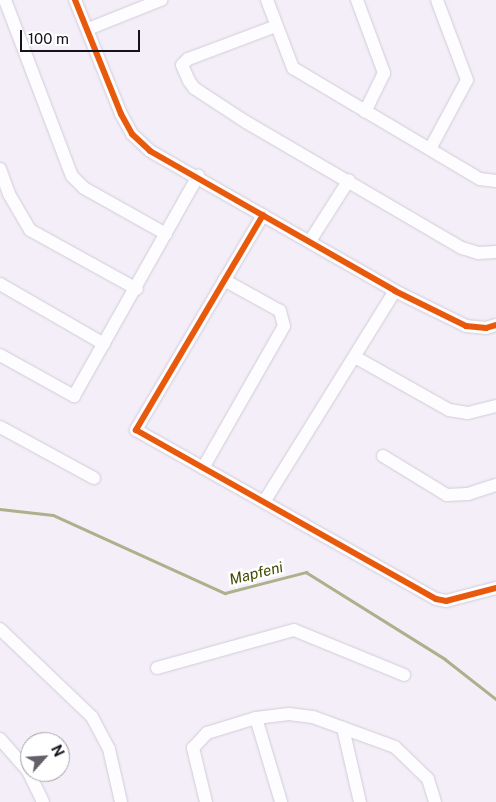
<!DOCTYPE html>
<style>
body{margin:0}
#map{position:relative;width:496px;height:802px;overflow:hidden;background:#f3eef8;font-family:"Public Sans",sans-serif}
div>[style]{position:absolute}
.stream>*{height:2.5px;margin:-1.25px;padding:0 1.25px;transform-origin:1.25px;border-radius:1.25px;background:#acb08b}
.roads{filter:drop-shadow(0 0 1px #d1ccd6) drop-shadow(0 0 1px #d1ccd6)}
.minor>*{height:12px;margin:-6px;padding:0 6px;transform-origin:6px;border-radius:6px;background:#fdfcfe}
.cycleway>*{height:6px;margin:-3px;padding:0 3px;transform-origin:3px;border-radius:3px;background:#e8590c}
span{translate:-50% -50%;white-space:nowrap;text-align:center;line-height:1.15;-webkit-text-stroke:5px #fff;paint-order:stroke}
.water-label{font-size:15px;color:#424900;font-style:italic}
.north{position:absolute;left:20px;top:732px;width:50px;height:50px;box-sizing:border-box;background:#fff;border:1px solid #a2a1a5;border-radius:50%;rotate:64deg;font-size:14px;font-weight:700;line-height:20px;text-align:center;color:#17131d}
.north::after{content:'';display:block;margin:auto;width:18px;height:22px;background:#64606a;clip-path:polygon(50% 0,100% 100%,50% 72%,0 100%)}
.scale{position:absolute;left:20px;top:30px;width:120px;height:22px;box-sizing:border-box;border:2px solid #17131d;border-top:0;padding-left:6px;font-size:15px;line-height:18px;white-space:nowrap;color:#17131d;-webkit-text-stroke:4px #fff;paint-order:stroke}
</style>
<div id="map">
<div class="stream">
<div style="left:0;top:509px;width:53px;rotate:6.5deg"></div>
<div style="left:53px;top:515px;width:189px;rotate:24.4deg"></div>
<div style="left:225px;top:593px;width:84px;rotate:-14.5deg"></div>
<div style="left:306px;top:572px;width:164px;rotate:32deg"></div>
<div style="left:445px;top:659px;width:65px;rotate:38.1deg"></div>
</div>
<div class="roads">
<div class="minor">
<div style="left:5px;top:0;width:188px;rotate:69.2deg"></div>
<div style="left:72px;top:176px;width:17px;rotate:45deg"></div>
<div style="left:84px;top:188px;width:94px;rotate:29.3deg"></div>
<div style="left:75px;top:0;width:123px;rotate:68deg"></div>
<div style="left:121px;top:114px;width:23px;rotate:61deg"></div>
<div style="left:132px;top:134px;width:25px;rotate:43deg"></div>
<div style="left:150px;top:151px;width:282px;rotate:29.7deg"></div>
<div style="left:395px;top:291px;width:79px;rotate:26.2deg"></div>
<div style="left:466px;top:326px;width:20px;rotate:6deg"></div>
<div style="left:486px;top:328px;width:10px;rotate:-17deg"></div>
<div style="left:267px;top:0;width:73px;rotate:69.1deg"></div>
<div style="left:293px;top:68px;width:217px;rotate:30.7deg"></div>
<div style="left:480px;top:179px;width:16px;rotate:7deg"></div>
<div style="left:357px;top:0;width:78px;rotate:69.7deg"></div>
<div style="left:384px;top:73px;width:43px;rotate:116deg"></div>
<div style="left:276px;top:26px;width:94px;rotate:159.4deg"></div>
<div style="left:188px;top:59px;width:8px;rotate:135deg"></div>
<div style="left:182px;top:65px;width:17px;rotate:66deg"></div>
<div style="left:189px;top:81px;width:9px;rotate:54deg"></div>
<div style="left:194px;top:88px;width:62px;rotate:33.2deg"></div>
<div style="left:246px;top:122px;width:250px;rotate:30.3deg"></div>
<div style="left:462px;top:248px;width:17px;rotate:17deg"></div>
<div style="left:478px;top:253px;width:18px;rotate:-3deg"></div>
<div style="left:88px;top:29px;width:79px;rotate:-21.7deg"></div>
<div style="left:430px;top:149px;width:78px;rotate:-61.8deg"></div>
<div style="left:467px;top:80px;width:85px;rotate:-110.6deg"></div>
<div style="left:0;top:169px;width:27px;rotate:70deg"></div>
<div style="left:9px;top:194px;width:42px;rotate:59.7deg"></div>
<div style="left:30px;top:230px;width:122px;rotate:28.9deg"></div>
<div style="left:263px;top:215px;width:250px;rotate:120.6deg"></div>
<div style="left:136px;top:430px;width:344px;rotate:29.4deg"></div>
<div style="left:436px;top:599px;width:10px;rotate:11deg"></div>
<div style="left:446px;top:601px;width:52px;rotate:-14.6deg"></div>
<div style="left:310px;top:241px;width:72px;rotate:-57.4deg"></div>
<div style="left:0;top:284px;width:120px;rotate:30deg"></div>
<div style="left:0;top:355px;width:85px;rotate:29deg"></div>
<div style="left:74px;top:396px;width:253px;rotate:-60.6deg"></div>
<div style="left:355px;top:357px;width:108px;rotate:29.4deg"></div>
<div style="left:449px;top:410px;width:19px;rotate:9deg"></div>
<div style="left:468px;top:413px;width:29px;rotate:-14deg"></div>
<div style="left:0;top:427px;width:107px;rotate:28.5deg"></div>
<div style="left:383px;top:456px;width:75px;rotate:31.4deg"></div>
<div style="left:447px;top:495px;width:21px;rotate:-3deg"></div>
<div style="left:468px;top:494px;width:29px;rotate:-18deg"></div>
<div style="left:203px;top:468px;width:163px;rotate:-60.3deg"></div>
<div style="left:284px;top:326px;width:16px;rotate:-105deg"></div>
<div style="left:280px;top:311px;width:64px;rotate:-151deg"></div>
<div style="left:264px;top:502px;width:248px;rotate:-58.2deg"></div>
<div style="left:0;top:629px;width:127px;rotate:43.7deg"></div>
<div style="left:92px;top:717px;width:36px;rotate:62deg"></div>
<div style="left:109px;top:749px;width:54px;rotate:77.2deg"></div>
<div style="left:157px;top:668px;width:142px;rotate:-15.5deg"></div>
<div style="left:294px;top:630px;width:119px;rotate:22.2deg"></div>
<div style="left:256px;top:718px;width:88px;rotate:73.4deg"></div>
<div style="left:343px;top:728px;width:76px;rotate:77.1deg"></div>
<div style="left:0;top:739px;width:43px;rotate:48.8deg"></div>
<div style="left:28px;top:771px;width:34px;rotate:64deg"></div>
<div style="left:206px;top:802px;width:56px;rotate:-103.5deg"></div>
<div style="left:193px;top:748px;width:21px;rotate:-47deg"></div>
<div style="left:207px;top:733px;width:51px;rotate:-17deg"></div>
<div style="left:256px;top:718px;width:33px;rotate:-7deg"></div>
<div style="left:289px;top:714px;width:24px;rotate:7deg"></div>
<div style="left:313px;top:717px;width:87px;rotate:20.1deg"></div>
<div style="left:395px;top:747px;width:46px;rotate:44.1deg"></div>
<div style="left:428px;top:779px;width:24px;rotate:73deg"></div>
</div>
</div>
<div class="cycleway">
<div style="left:75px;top:0;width:123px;rotate:68deg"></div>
<div style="left:121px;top:114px;width:23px;rotate:61deg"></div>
<div style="left:132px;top:134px;width:25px;rotate:43deg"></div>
<div style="left:150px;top:151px;width:282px;rotate:29.7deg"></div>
<div style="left:395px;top:291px;width:79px;rotate:26.2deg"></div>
<div style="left:466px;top:326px;width:20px;rotate:6deg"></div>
<div style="left:486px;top:328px;width:10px;rotate:-17deg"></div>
<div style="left:263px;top:215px;width:250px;rotate:120.6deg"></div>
<div style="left:136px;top:430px;width:344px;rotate:29.4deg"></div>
<div style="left:436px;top:599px;width:10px;rotate:11deg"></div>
<div style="left:446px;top:601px;width:52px;rotate:-14.6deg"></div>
</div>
<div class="water-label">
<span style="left:256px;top:573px;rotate:-14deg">Mapfeni</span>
</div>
<div class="north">N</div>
<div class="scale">100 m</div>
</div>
